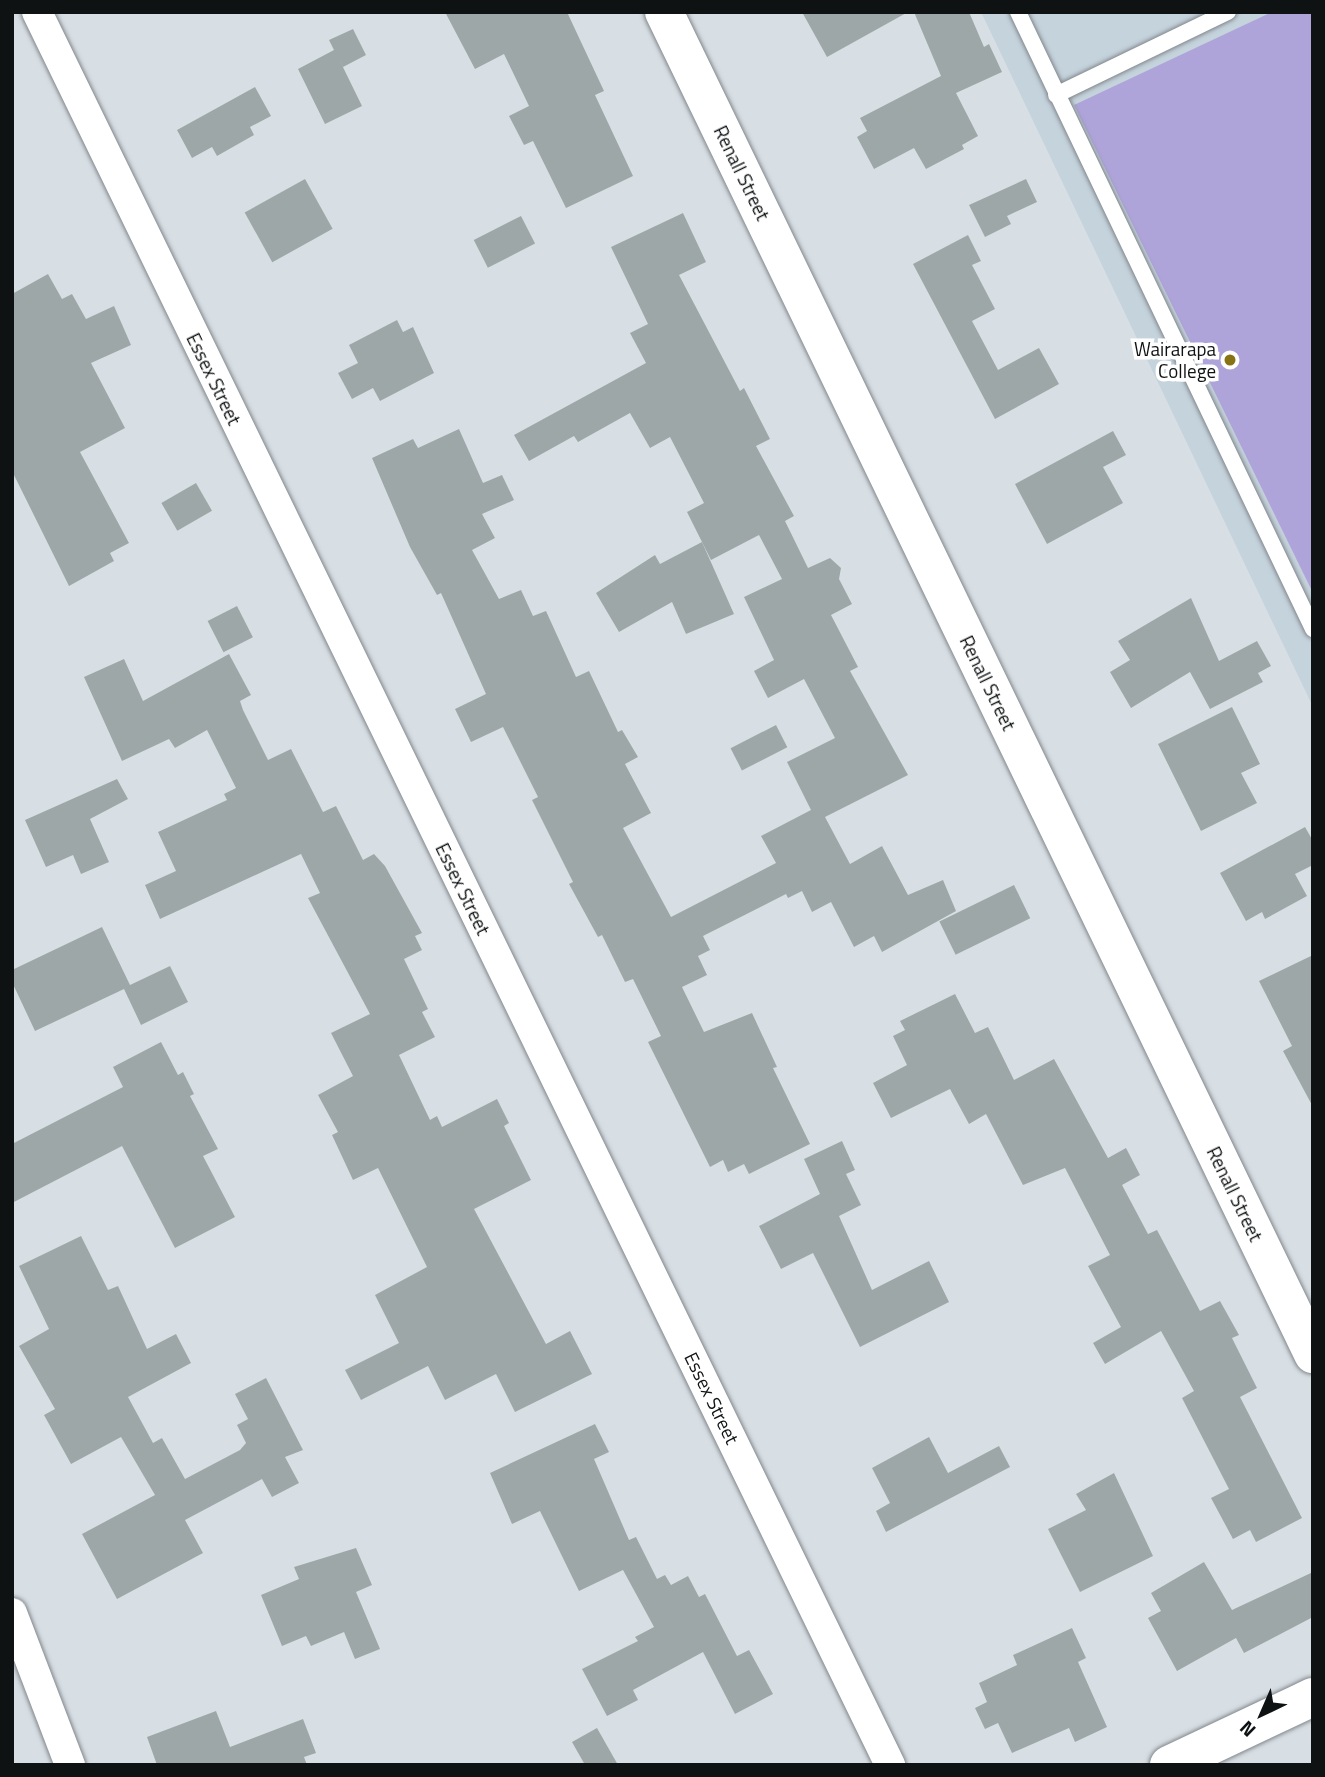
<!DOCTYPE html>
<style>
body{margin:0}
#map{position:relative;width:1325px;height:1777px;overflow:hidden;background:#d8dfe4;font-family:"Titillium Web",sans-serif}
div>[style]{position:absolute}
.built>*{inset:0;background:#c5d3dd}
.green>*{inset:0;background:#aea4da}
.building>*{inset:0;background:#9ea7a8;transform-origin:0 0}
.roads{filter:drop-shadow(0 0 2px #81878c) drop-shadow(0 0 2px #81878c)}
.service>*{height:16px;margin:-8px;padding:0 8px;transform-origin:8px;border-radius:8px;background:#fff}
.minor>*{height:30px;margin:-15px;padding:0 15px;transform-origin:15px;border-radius:15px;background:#fff}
.tertiary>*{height:38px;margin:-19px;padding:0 19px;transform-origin:19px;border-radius:19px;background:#fff}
.dots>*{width:19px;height:19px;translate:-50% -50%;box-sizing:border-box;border:4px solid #fff;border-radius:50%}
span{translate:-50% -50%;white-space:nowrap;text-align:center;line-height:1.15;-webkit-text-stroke:7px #fff;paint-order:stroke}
.street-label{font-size:19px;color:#0f1213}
.poi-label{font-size:19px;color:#0f1213}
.right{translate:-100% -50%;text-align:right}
.frame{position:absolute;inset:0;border:14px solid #0f1213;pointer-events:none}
.north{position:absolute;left:1227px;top:1679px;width:70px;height:70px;-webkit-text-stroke:5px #fff;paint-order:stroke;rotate:224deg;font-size:19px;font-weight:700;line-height:28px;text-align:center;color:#0f1213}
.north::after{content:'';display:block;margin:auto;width:24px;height:32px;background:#0f1213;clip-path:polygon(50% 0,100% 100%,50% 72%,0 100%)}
</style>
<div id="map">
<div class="built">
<div style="clip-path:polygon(981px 12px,1313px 12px,1313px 707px)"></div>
</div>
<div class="green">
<div style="clip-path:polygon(1272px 12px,1313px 12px,1313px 593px,1074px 105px)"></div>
</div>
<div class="building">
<div style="clip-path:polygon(445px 12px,567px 12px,604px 91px,595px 95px,633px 176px,566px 208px,533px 141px,524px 145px,509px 116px,529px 106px,504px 54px,475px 69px)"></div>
<div style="clip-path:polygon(802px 12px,908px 12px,827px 57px)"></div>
<div style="clip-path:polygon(914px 12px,969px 12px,984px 47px,989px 44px,1002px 72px,956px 93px,978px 136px,962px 145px,964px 149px,926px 169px,914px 148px,874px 169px,857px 137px,867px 131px,860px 118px,941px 76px)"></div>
<div style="clip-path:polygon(353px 29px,366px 55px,343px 67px,339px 59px,362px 106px,325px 124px,298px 69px,334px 50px,329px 40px)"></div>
<div style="clip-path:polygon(255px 87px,271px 116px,250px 127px,254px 135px,217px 156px,212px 147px,192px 158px,177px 130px)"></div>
<div style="left:305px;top:179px;width:57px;height:69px;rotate:61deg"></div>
<div style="clip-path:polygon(1026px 179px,1037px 202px,1007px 216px,1011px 224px,985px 237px,969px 205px)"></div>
<div style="clip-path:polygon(683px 213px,706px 262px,679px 275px,740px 391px,744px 388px,770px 439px,756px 446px,794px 516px,785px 521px,808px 568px,830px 558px,841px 568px,839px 579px,852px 604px,831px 615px,858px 667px,850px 671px,908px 775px,825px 817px,850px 864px,882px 846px,908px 895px,943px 880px,956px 911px,882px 952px,874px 936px,854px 947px,831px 902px,812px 912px,802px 891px,788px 898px,786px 894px,703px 936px,710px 950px,698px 956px,707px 975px,682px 987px,704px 1032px,752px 1013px,777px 1067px,773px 1068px,810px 1144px,749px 1174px,744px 1164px,728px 1172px,723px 1160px,710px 1167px,648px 1042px,661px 1036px,633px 979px,625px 982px,602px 935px,598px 937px,569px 884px,573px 882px,532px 800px,538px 797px,503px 727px,471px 742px,455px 709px,486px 694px,441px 593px,437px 595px,410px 547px,372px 458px,413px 439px,418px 448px,459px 429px,483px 483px,502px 475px,514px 500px,482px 514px,495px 538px,472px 550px,499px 599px,521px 590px,533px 616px,546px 611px,576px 677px,589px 671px,618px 732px,622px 730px,638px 757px,625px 764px,651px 813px,623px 828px,671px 917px,776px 863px,761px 836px,811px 810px,787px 762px,835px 738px,804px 679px,768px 698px,754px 671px,774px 660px,744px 597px,782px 579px,759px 535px,711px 560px,687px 512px,704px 503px,670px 437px,650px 448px,630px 413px,578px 442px,574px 436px,529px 461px,514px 435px,646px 363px,630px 333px,648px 324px,611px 247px)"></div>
<div style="left:521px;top:216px;width:31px;height:53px;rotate:63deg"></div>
<div style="clip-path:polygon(968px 235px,981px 261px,972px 265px,995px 309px,972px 321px,998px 370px,1039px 348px,1059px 384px,995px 419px,913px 264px)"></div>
<div style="clip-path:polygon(48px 274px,62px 299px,72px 294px,86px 319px,114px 306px,131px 345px,91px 363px,125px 428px,80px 452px,129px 543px,110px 553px,114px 561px,69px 586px,12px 471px,12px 294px)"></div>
<div style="clip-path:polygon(397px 320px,403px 332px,413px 327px,434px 373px,380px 401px,373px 388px,352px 399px,338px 373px,358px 363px,349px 345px)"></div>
<div style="clip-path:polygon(1113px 431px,1126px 455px,1103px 467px,1123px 503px,1047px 544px,1015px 484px)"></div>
<div style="left:196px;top:483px;width:32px;height:40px;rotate:60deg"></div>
<div style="clip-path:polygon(702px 542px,734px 614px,686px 634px,672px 602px,619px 632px,596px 593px,655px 555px,660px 564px)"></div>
<div style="clip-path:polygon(1191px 598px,1219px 661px,1257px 641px,1271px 666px,1258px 673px,1263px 682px,1210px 709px,1190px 672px,1131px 708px,1110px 672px,1130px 660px,1118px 641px)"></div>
<div style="left:237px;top:606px;width:35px;height:33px;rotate:63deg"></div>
<div style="clip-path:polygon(229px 654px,251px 695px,240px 701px,243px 710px,268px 760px,291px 749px,323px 812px,336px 806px,363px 860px,374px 854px,385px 866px,422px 933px,415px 936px,422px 950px,404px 959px,428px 1009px,422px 1012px,435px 1037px,399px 1055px,430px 1120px,437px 1116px,442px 1127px,497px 1099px,509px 1123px,504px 1126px,531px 1180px,474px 1209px,546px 1344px,570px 1331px,592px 1374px,515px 1412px,496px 1374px,445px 1400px,428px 1366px,361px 1400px,345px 1370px,399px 1343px,375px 1295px,427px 1267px,378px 1168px,353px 1180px,332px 1135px,338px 1132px,318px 1095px,353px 1076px,331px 1033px,370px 1014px,308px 898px,320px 893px,301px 854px,160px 919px,145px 885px,176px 871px,158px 832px,227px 800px,224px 794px,236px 788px,207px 730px,175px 748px,169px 739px,122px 761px,84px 677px,124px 659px,143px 701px)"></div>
<div style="clip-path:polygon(1232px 707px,1260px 764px,1241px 773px,1257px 803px,1201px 831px,1158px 744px)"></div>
<div style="left:776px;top:725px;width:25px;height:51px;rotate:63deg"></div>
<div style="clip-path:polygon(117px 779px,128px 799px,90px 819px,109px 862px,81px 874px,73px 855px,46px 867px,25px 820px)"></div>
<div style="clip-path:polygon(1305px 827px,1313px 841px,1313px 865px,1295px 874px,1307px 896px,1265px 919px,1262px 912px,1246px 921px,1220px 873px)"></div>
<div style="left:1014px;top:885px;width:37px;height:83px;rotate:64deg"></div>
<div style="clip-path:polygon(102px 927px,130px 985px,170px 966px,188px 1002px,141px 1025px,124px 989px,35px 1031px,12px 982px,12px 970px)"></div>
<div style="clip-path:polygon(1313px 955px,1313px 1107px,1283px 1051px,1292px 1046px,1259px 981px)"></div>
<div style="clip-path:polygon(955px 994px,975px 1033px,988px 1027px,1014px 1080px,1054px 1059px,1108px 1158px,1126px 1148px,1140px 1175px,1122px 1185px,1148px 1234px,1157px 1230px,1200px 1311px,1220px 1301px,1239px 1335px,1232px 1338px,1257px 1388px,1240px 1397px,1302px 1518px,1256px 1542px,1250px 1530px,1233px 1539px,1211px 1498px,1229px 1489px,1182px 1398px,1194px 1391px,1161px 1331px,1105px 1364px,1093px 1343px,1121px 1327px,1088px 1266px,1110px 1255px,1065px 1168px,1023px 1185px,986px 1114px,969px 1124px,950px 1089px,891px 1118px,873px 1083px,907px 1065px,893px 1036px,905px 1030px,900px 1021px)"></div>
<div style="clip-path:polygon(161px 1042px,178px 1075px,183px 1072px,194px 1094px,190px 1096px,218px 1149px,203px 1156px,235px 1217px,175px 1248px,122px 1146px,12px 1203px,12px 1144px,123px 1087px,113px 1067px)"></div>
<div style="clip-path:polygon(842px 1141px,855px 1170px,846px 1174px,861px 1205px,839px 1216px,872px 1290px,929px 1261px,949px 1302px,860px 1347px,813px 1253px,781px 1269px,759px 1226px,820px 1194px,804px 1159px)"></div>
<div style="clip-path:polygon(81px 1236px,108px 1290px,118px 1286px,147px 1349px,176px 1334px,191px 1363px,128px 1397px,153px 1443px,162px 1438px,185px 1479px,240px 1450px,246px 1443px,237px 1425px,248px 1419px,235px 1394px,266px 1378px,303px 1450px,285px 1457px,299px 1483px,272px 1497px,262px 1479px,185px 1520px,203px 1553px,117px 1599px,82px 1534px,155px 1495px,121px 1437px,71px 1464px,44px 1415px,55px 1409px,19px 1346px,49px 1329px,19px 1266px)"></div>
<div style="clip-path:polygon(595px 1424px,609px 1452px,594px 1459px,629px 1540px,636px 1537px,657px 1579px,665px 1575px,671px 1585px,688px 1576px,699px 1597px,705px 1594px,737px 1656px,749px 1650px,773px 1694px,735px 1714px,703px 1652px,633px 1690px,638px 1700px,607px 1716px,582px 1669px,638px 1641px,635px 1637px,654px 1627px,623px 1570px,579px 1591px,540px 1511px,512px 1524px,490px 1473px)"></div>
<div style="clip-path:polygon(929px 1437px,948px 1473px,999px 1446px,1010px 1467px,886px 1532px,876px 1511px,890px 1503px,872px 1468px)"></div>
<div style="clip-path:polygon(1114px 1473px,1153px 1556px,1080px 1592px,1048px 1529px,1086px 1510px,1076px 1494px)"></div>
<div style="clip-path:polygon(356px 1548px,372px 1585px,356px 1592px,380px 1649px,355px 1659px,344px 1632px,311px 1646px,306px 1636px,282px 1646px,261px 1595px,299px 1579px,294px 1567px)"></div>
<div style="clip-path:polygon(1204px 1562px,1232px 1610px,1313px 1572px,1313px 1617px,1244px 1653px,1236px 1638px,1177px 1671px,1148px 1618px,1161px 1611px,1151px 1593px)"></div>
<div style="clip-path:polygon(1072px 1628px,1086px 1658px,1078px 1662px,1107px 1727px,1075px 1742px,1069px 1728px,1012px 1753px,998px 1723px,985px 1729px,975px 1708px,987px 1702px,979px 1683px,1017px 1665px,1013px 1655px)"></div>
<div style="clip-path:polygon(216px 1711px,230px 1747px,303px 1719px,316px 1753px,304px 1757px,307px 1765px,157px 1765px,147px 1737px)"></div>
<div style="clip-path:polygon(597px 1728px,618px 1765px,585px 1765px,572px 1742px)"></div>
</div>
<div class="roads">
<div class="service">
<div style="left:1018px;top:12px;width:684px;rotate:64.45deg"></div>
<div style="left:1056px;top:95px;width:191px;rotate:-25.8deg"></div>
</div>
<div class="minor">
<div style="left:37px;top:12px;width:1950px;rotate:64.05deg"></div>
<div style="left:12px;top:1613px;width:163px;rotate:69.1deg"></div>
</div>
<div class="tertiary">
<div style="left:664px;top:12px;width:1491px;rotate:64.19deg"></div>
<div style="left:1169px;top:1765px;width:159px;rotate:-25.3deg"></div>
</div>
</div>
<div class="dots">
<div style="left:1230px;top:360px;background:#877214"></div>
</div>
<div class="street-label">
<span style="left:742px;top:173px;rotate:64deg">Renall Street</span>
<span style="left:214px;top:379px;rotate:64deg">Essex Street</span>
<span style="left:988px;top:683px;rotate:64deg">Renall Street</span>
<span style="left:463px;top:889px;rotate:64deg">Essex Street</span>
<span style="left:1235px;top:1194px;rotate:64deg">Renall Street</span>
<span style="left:712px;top:1398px;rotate:64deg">Essex Street</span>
</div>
<div class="poi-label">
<span class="right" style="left:1216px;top:360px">Wairarapa<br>College</span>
</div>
<div class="frame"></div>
<div class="north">N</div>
</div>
